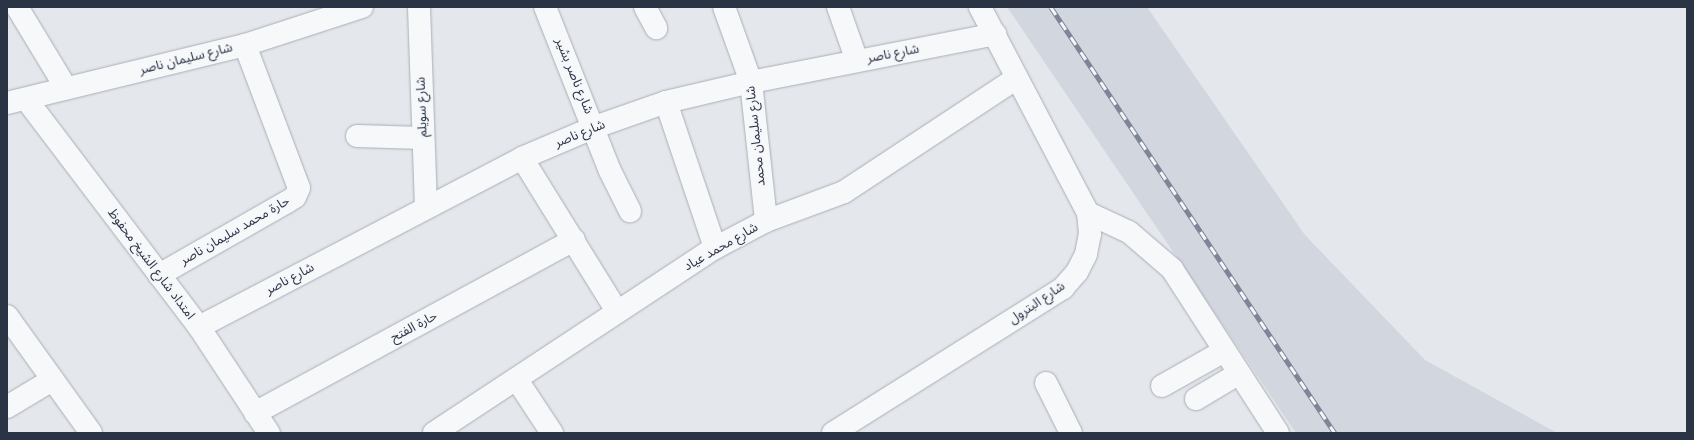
<!DOCTYPE html>
<meta charset="utf-8">
<style>
body{margin:0}
#map{position:relative;width:1694px;height:440px;overflow:hidden;background:#e4e7ec;font-family:"Varela Round","Noto Sans Arabic",sans-serif}
div>[style]{position:absolute}
.built>*{inset:0;background:#d2d6de}
.roads{filter:drop-shadow(0 0 1px #a9aeb7) drop-shadow(0 0 1px #a9aeb7)}
.minor>*{height:22px;margin:-11px;padding:0 11px;transform-origin:11px;border-radius:11px;background:#f7f8fa}
.rail>*{height:4.5px;margin-top:-2.25px;transform-origin:0;background:repeating-linear-gradient(90deg,#f4f6f9 0 9px,#7d8696 0 18px);box-sizing:border-box;border-block:1px solid #7d8696}
span{translate:-50% -50%;white-space:nowrap;text-align:center;line-height:1.15;-webkit-text-stroke:3px #f4f6f9;paint-order:stroke}
.street-label{font-size:13px;color:#2b3445}
.frame{position:absolute;inset:0;border:8px solid #2b3445;pointer-events:none}
</style>
<div id="map">
<div class="built">
<div style="clip-path:polygon(1007px 7px,1147px 7px,1305px 235px,1425px 360px,1557px 433px,1296px 433px)"></div>
</div>
<div class="roads">
<div class="minor">
<div style="left:17px;top:7px;width:95px;rotate:58.8deg"></div>
<div style="left:419px;top:7px;width:200px;rotate:88deg"></div>
<div style="left:545px;top:7px;width:176px;rotate:68.4deg"></div>
<div style="left:610px;top:171px;width:45px;rotate:63.4deg"></div>
<div style="left:645px;top:7px;width:24px;rotate:62deg"></div>
<div style="left:724px;top:7px;width:80px;rotate:70.2deg"></div>
<div style="left:751px;top:82px;width:140px;rotate:83.8deg"></div>
<div style="left:838px;top:7px;width:57px;rotate:70.6deg"></div>
<div style="left:26px;top:99px;width:286px;rotate:52.8deg"></div>
<div style="left:199px;top:327px;width:127px;rotate:56.6deg"></div>
<div style="left:666px;top:102px;width:154px;rotate:71.4deg"></div>
<div style="left:7px;top:103px;width:245px;rotate:-13.7deg"></div>
<div style="left:245px;top:45px;width:123px;rotate:-18deg"></div>
<div style="left:357px;top:136px;width:66px;rotate:1.7deg"></div>
<div style="left:522px;top:158px;width:180px;rotate:58.2deg"></div>
<div style="left:1088px;top:213px;width:45px;rotate:24.9deg"></div>
<div style="left:1129px;top:232px;width:57px;rotate:40.7deg"></div>
<div style="left:1172px;top:269px;width:195px;rotate:57.1deg"></div>
<div style="left:159px;top:275px;width:147px;rotate:-29.7deg"></div>
<div style="left:287px;top:202px;width:9px;rotate:-32deg"></div>
<div style="left:295px;top:197px;width:10px;rotate:-66deg"></div>
<div style="left:299px;top:188px;width:153px;rotate:-110.7deg"></div>
<div style="left:7px;top:316px;width:144px;rotate:54.3deg"></div>
<div style="left:199px;top:327px;width:365px;rotate:-27.6deg"></div>
<div style="left:522px;top:158px;width:79px;rotate:-23deg"></div>
<div style="left:595px;top:127px;width:75px;rotate:-19.4deg"></div>
<div style="left:666px;top:102px;width:87px;rotate:-13.2deg"></div>
<div style="left:751px;top:82px;width:249px;rotate:-11.1deg"></div>
<div style="left:517px;top:380px;width:64px;rotate:56.6deg"></div>
<div style="left:1046px;top:383px;width:56px;rotate:63.4deg"></div>
<div style="left:1162px;top:386px;width:71px;rotate:-29.4deg"></div>
<div style="left:1196px;top:399px;width:49px;rotate:-30.8deg"></div>
<div style="left:7px;top:407px;width:52px;rotate:-31deg"></div>
<div style="left:255px;top:413px;width:363px;rotate:-28.5deg"></div>
<div style="left:434px;top:433px;width:336px;rotate:-33.4deg"></div>
<div style="left:715px;top:248px;width:58px;rotate:-27.9deg"></div>
<div style="left:766px;top:221px;width:83px;rotate:-20.4deg"></div>
<div style="left:844px;top:192px;width:207px;rotate:-33.4deg"></div>
<div style="left:833px;top:433px;width:272px;rotate:-32.2deg"></div>
<div style="left:1063px;top:288px;width:21px;rotate:-49deg"></div>
<div style="left:1077px;top:272px;width:20px;rotate:-63deg"></div>
<div style="left:1086px;top:254px;width:20px;rotate:-79deg"></div>
<div style="left:1090px;top:234px;width:21px;rotate:-95deg"></div>
<div style="left:1088px;top:213px;width:233px;rotate:-117.7deg"></div>
</div>
</div>
<div class="rail">
<div style="left:1051px;top:7px;width:512px;rotate:56.31deg"></div>
</div>
<div class="street-label">
<span style="left:893px;top:54px;rotate:-11deg">شارع ناصر</span>
<span style="left:186px;top:59px;rotate:-14deg">شارع سليمان ناصر</span>
<span style="left:574px;top:76px;rotate:68deg">شارع ناصر بشير</span>
<span style="left:422px;top:107px;rotate:-92deg">شارع سويلم</span>
<span style="left:580px;top:134px;rotate:-22deg">شارع ناصر</span>
<span style="left:756px;top:136px;rotate:-96deg">شارع سليمان محمد</span>
<span style="left:235px;top:231px;rotate:-30deg">حارة محمد سليمان ناصر</span>
<span style="left:721px;top:247px;rotate:-30deg">شارع محمد عياد</span>
<span style="left:151px;top:264px;rotate:53deg">امتداد شارع الشيخ محفوظ</span>
<span style="left:290px;top:279px;rotate:-28deg">شارع ناصر</span>
<span style="left:1037px;top:303px;rotate:-34deg">شارع البترول</span>
<span style="left:414px;top:327px;rotate:-28deg">حارة الفتح</span>
</div>
<div class="frame"></div>
</div>
